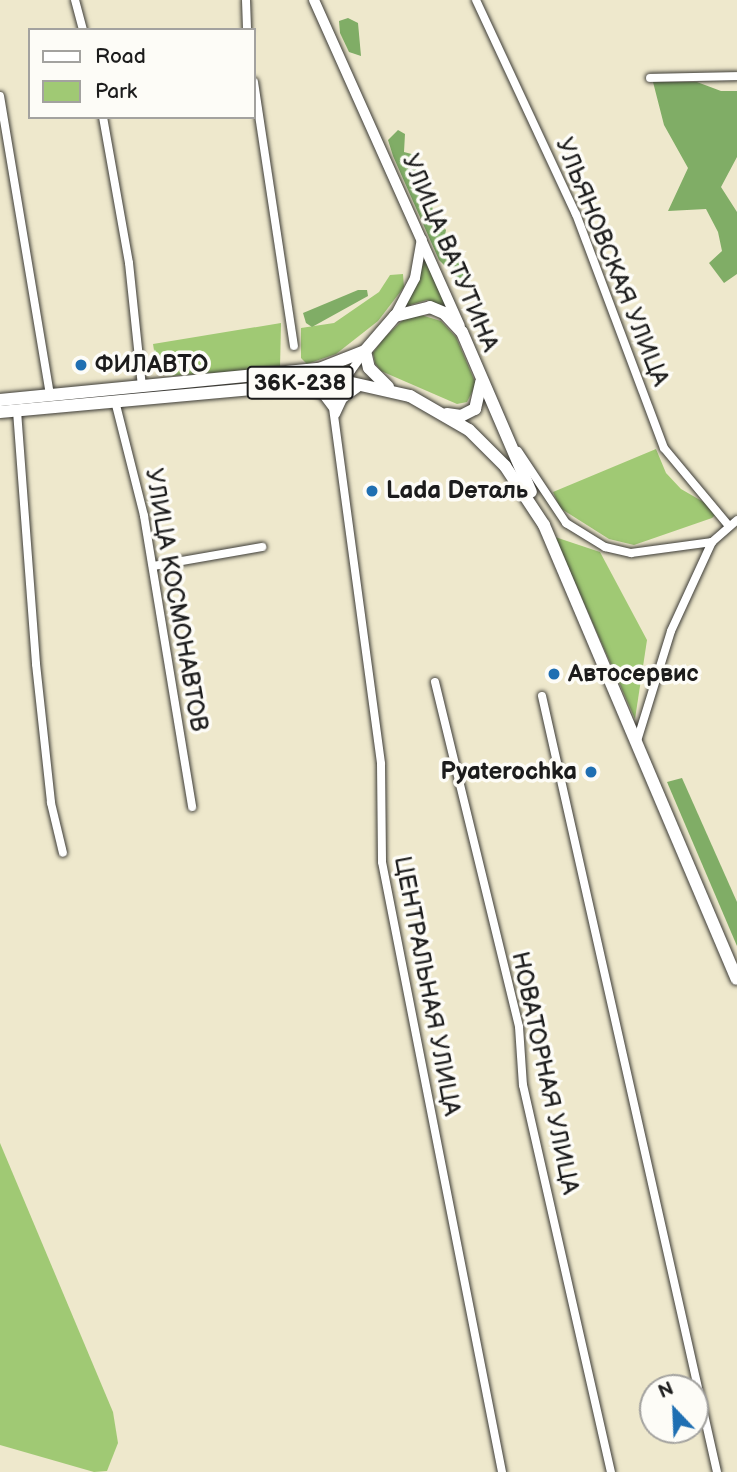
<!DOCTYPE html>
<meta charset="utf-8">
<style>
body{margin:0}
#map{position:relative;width:737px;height:1472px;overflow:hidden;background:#eee8cc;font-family:"Balsamiq Sans",sans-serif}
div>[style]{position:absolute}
.green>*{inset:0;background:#a0c974}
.forest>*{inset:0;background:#80ad66}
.roads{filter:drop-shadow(0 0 2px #3c3b36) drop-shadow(0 0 2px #3c3b36)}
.minor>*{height:8px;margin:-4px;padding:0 4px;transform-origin:4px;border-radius:4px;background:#fff}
.secondary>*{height:10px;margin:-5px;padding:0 5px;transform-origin:5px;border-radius:5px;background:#fff}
.primary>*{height:12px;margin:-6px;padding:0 6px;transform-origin:6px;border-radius:6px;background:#fff}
.dots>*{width:19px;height:19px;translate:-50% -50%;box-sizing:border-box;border:4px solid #fdfcf7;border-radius:50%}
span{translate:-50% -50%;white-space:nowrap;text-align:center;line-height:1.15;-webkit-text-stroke:7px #fdfcf7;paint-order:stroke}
.shield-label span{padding:2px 5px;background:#fdfcf7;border:2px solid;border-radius:5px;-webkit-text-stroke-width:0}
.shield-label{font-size:23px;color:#1c1c1c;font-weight:700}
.street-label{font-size:24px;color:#1c1c1c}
.poi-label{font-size:24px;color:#1c1c1c;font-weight:700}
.left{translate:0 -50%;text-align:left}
.right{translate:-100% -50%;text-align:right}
.legend{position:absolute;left:28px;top:28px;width:228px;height:91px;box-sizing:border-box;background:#fdfcf7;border:2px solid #a3a29f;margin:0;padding:9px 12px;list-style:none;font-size:21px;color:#1c1c1c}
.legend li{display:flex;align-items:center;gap:14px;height:35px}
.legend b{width:35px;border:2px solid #a3a29f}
.north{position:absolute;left:639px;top:1374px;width:70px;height:70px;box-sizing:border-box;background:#fdfcf7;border:2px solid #a3a29f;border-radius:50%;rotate:337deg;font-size:19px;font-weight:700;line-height:28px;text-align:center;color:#1c1c1c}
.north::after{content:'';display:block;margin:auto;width:24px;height:32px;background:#1f6fb2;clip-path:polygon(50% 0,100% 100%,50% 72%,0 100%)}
</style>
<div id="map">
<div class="green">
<div style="clip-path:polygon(426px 257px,448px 308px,427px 300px,406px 306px)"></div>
<div style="clip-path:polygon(403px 274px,404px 287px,378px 321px,336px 354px,307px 364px,301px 358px,301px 328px,334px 323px,379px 292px,390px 275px)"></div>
<div style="clip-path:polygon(421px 315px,441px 321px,456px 337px,476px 384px,467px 402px,457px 404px,381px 371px,375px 363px,373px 353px,384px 338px,403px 320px)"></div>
<div style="clip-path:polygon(281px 323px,280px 368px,169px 376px,160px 372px,156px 363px,153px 344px)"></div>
<div style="clip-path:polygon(656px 449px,666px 473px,681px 489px,719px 511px,712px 518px,634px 545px,609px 539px,560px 508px,553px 492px)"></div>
<div style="clip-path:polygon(555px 537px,600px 552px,647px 640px,635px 719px)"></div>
<div style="clip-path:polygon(0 1143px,113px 1412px,118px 1443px,107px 1471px,94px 1472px,0 1445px)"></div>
</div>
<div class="forest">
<div style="clip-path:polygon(348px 18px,358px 23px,361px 56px,349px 52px,340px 33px,339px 21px)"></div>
<div style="clip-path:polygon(653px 82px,697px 82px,721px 91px,737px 91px,737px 157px,721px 187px,737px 212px,737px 274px,724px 283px,709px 263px,722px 251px,718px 232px,706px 209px,668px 211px,688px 168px,664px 125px)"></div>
<div style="clip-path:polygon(398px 130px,405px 134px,404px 152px,419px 156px,417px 169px,428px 184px,434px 216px,446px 230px,443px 246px,460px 260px,467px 274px,459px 280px,439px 260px,393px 156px,388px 140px)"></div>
<div style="clip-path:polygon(358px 290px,367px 290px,368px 296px,312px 327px,306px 323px,303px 313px)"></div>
<div style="clip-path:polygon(682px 778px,737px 902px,737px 946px,667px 782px)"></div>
</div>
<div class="roads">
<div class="minor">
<div style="left:75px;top:0;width:31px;rotate:75deg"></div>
<div style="left:246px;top:0;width:30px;rotate:88deg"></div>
<div style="left:476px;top:0;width:236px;rotate:65deg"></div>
<div style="left:576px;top:214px;width:250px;rotate:69.4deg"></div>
<div style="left:664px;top:448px;width:102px;rotate:50.2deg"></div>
<div style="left:650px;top:78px;width:87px;rotate:-1.3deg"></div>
<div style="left:254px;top:82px;width:267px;rotate:81.4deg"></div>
<div style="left:0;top:96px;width:303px;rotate:80.5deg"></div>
<div style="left:103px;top:117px;width:148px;rotate:79.9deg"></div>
<div style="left:129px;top:263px;width:125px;rotate:84deg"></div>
<div style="left:363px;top:354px;width:45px;rotate:125.1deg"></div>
<div style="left:337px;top:391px;width:17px;rotate:103deg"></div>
<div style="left:333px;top:408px;width:359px;rotate:82.3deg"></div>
<div style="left:381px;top:764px;width:98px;rotate:89.4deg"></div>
<div style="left:382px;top:862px;width:622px;rotate:78.87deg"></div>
<div style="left:305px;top:387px;width:20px;rotate:24deg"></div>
<div style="left:323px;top:395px;width:15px;rotate:53deg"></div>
<div style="left:115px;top:401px;width:119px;rotate:75.8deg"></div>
<div style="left:144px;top:516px;width:295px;rotate:80.6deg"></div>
<div style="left:17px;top:411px;width:254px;rotate:85.7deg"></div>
<div style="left:36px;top:664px;width:140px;rotate:83.8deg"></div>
<div style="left:51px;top:803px;width:51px;rotate:76.5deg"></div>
<div style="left:336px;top:414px;width:17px;rotate:-65deg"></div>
<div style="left:343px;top:399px;width:22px;rotate:-36deg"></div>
<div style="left:518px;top:451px;width:87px;rotate:56.3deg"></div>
<div style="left:566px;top:523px;width:46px;rotate:31.6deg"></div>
<div style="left:605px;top:547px;width:27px;rotate:13deg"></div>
<div style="left:631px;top:553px;width:82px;rotate:-7.7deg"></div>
<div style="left:153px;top:566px;width:111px;rotate:-9.9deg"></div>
<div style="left:435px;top:682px;width:355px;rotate:76.3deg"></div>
<div style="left:519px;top:1027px;width:58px;rotate:86.1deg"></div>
<div style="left:523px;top:1085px;width:397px;rotate:77.2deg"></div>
<div style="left:542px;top:696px;width:795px;rotate:77.29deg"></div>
<div style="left:637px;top:741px;width:115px;rotate:-72.8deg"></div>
<div style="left:671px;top:631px;width:98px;rotate:-65.3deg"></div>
<div style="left:712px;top:542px;width:33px;rotate:-41deg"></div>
</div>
<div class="secondary">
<div style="left:314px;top:0;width:357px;rotate:65.9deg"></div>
<div style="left:395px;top:316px;width:43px;rotate:-62.2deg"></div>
<div style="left:415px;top:278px;width:39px;rotate:-80deg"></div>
</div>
<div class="primary">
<div style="left:365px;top:351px;width:17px;rotate:77deg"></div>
<div style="left:369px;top:368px;width:27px;rotate:45deg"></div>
<div style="left:0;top:400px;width:321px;rotate:-5.6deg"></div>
<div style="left:319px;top:369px;width:49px;rotate:-21.4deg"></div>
<div style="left:365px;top:351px;width:46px;rotate:-49.4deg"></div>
<div style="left:395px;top:316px;width:36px;rotate:-14deg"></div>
<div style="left:430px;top:307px;width:15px;rotate:23deg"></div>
<div style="left:444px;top:313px;width:26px;rotate:47deg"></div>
<div style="left:462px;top:332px;width:174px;rotate:66.7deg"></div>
<div style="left:0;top:412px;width:344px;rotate:-5.2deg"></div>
<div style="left:343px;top:381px;width:69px;rotate:12.6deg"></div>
<div style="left:410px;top:396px;width:68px;rotate:30deg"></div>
<div style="left:469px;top:430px;width:51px;rotate:45deg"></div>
<div style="left:505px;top:466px;width:71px;rotate:56.5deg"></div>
<div style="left:544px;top:525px;width:493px;rotate:67deg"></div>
<div style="left:447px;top:414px;width:14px;rotate:8deg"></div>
<div style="left:461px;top:416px;width:16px;rotate:-27deg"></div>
<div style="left:475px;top:409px;width:28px;rotate:-77deg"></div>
</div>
</div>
<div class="dots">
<div style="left:81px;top:365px;background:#1f6fb2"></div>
<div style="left:372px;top:491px;background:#1f6fb2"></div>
<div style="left:554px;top:674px;background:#1f6fb2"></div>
<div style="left:591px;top:772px;background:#1f6fb2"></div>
</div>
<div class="shield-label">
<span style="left:300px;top:383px">36К-238</span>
</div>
<div class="street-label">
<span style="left:450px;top:253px;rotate:67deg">УЛИЦА ВАТУТИНА</span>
<span style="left:612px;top:262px;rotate:68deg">УЛЬЯНОВСКАЯ УЛИЦА</span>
<span style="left:176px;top:600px;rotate:80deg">УЛИЦА КОСМОНАВТОВ</span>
<span style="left:427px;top:986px;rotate:79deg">ЦЕНТРАЛЬНАЯ УЛИЦА</span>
<span style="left:545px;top:1073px;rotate:78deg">НОВАТОРНАЯ УЛИЦА</span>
</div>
<div class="poi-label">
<span class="left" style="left:95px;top:365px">ФИЛАВТО</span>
<span class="left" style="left:386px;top:491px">Lada Dеталь</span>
<span class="left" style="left:568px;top:674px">Автосервис</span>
<span class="right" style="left:577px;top:772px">Pyaterochka</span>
</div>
<ul class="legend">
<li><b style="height:9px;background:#fff"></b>Road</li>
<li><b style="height:19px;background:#a0c974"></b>Park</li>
</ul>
<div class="north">N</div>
</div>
